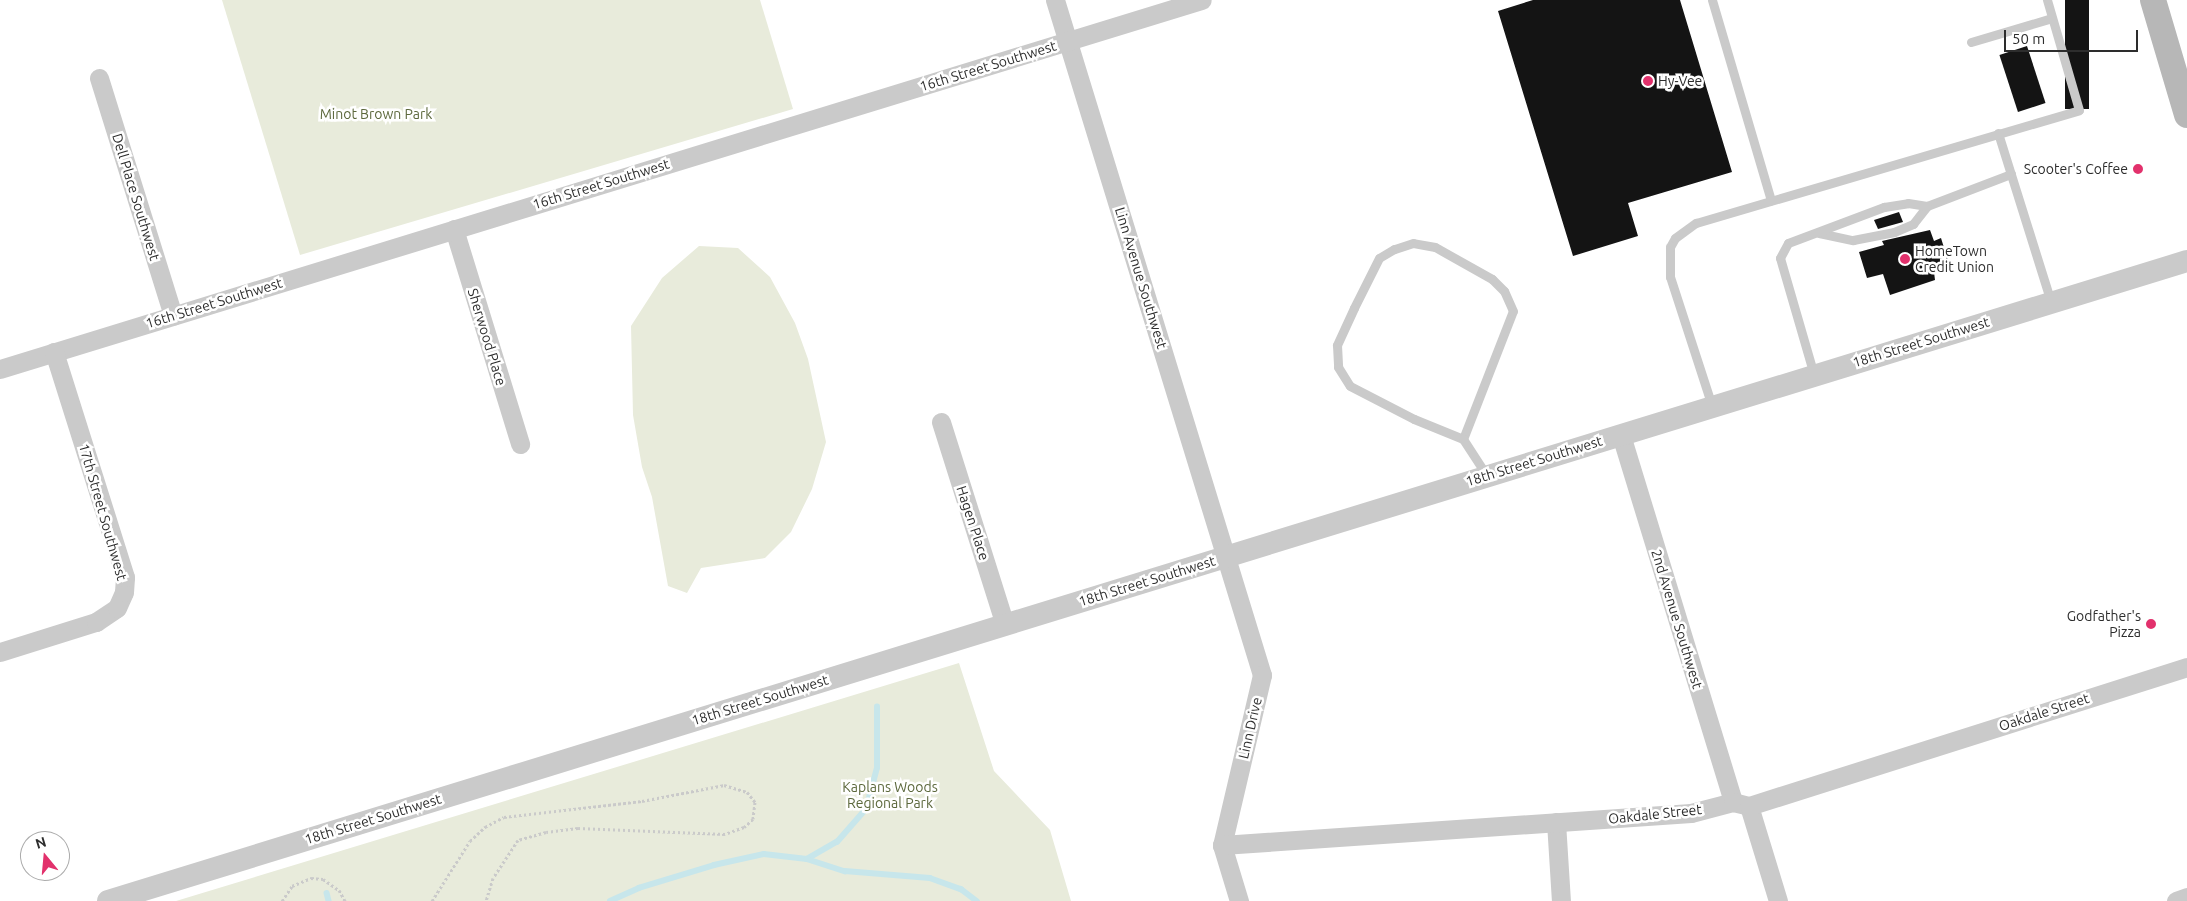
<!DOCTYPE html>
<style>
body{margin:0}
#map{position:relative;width:2187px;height:901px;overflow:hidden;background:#fff;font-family:Ubuntu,sans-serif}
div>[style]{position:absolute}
.green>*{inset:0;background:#e8ebdb}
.stream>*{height:5.5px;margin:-2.75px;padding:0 2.75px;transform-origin:2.75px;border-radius:2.75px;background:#c7e6eb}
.building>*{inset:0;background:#141414;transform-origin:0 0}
.path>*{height:3px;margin-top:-1.5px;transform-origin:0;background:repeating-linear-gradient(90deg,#cacaca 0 2.5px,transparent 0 5px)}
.service>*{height:9px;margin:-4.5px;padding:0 4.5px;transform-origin:4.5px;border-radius:4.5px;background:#cacaca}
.minor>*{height:19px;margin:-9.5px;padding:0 9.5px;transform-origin:9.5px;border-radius:9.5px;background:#cacaca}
.tertiary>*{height:22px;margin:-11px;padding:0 11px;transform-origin:11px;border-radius:11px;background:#cacaca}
.secondary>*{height:26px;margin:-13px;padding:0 13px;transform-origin:13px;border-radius:13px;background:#b7b7b7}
.dots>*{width:14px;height:14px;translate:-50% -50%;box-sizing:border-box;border:2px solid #fff;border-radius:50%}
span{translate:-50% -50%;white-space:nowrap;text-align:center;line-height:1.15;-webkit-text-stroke:5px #fff;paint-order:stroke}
.street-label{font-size:14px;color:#2d2d2d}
.poi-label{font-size:14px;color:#2d2d2d}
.left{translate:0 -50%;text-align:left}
.right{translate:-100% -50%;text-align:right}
.park-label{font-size:14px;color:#5c683c}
.north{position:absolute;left:20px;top:831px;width:50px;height:50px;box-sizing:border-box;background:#fff;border:1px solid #ababab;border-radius:50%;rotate:343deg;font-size:14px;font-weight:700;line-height:20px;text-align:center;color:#2d2d2d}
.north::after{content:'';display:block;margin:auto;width:18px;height:22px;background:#e2316c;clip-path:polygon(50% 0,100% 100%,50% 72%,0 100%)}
.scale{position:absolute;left:2004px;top:30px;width:134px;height:22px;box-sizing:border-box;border:2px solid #2d2d2d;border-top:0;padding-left:6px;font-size:15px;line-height:18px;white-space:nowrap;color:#2d2d2d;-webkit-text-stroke:4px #fff;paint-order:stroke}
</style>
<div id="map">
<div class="green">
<div style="clip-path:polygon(222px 0,760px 0,793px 109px,300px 255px)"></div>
<div style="clip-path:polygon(699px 246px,738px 248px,770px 277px,795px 323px,808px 359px,826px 442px,812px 489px,791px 532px,765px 558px,701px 568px,687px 593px,668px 586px,652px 497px,642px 467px,633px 415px,631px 326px,662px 278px)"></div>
<div style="clip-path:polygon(959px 663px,994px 771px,1050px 830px,1071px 901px,176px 901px)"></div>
</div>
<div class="stream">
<div style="left:807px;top:859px;width:34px;rotate:-30deg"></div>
<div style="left:837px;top:842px;width:44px;rotate:-48.7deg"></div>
<div style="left:866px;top:809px;width:42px;rotate:-75deg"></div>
<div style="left:877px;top:768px;width:61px;rotate:-90deg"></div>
<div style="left:327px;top:893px;width:8px;rotate:76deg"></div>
<div style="left:610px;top:901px;width:32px;rotate:-24deg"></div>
<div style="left:639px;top:888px;width:78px;rotate:-17deg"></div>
<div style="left:714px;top:865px;width:51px;rotate:-12.4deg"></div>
<div style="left:764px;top:854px;width:43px;rotate:6.6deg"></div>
<div style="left:807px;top:859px;width:40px;rotate:18deg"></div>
<div style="left:845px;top:871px;width:85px;rotate:4.7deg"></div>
<div style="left:930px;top:878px;width:33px;rotate:20deg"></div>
<div style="left:961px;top:889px;width:20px;rotate:37deg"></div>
</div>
<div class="building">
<div style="clip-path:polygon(1533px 0,1680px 0,1732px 172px,1628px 203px,1638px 236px,1573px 256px,1498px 11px)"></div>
<div style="left:2065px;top:0;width:24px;height:109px"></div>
<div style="left:2027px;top:46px;width:60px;height:29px;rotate:72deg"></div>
<div style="clip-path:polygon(1899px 212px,1903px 222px,1878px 229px,1874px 220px)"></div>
<div style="clip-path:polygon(1930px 230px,1934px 241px,1941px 238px,1950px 267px,1934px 272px,1935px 280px,1890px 295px,1883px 274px,1867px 278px,1859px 252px,1884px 245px,1882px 241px)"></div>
</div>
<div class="path">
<div style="left:282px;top:901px;width:18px;rotate:-56deg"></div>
<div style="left:292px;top:886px;width:21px;rotate:-23deg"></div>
<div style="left:311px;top:878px;width:12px;rotate:5deg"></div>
<div style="left:323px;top:879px;width:19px;rotate:35deg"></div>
<div style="left:339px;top:890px;width:13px;rotate:61deg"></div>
<div style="left:432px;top:901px;width:71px;rotate:-57.7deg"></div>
<div style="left:470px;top:841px;width:21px;rotate:-43deg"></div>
<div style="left:485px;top:827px;width:21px;rotate:-28deg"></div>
<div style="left:504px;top:817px;width:139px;rotate:-6.6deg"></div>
<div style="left:642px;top:801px;width:84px;rotate:-11deg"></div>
<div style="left:724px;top:785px;width:24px;rotate:17deg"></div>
<div style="left:747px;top:792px;width:13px;rotate:51deg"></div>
<div style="left:755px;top:802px;width:17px;rotate:97deg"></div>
<div style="left:753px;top:819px;width:12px;rotate:138deg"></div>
<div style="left:744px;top:827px;width:20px;rotate:160deg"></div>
<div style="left:725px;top:834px;width:147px;rotate:-177.7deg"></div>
<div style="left:578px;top:828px;width:32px;rotate:173deg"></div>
<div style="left:546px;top:832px;width:29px;rotate:164deg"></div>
<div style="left:518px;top:840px;width:45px;rotate:123.3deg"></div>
<div style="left:493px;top:878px;width:24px;rotate:107deg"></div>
</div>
<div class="service">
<div style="left:1712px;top:0;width:209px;rotate:73.6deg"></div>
<div style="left:1971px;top:42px;width:84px;rotate:-16.5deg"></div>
<div style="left:1998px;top:133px;width:177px;rotate:72.6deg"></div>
<div style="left:1819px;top:233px;width:35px;rotate:12deg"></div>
<div style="left:1853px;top:240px;width:42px;rotate:-11deg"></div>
<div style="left:1894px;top:232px;width:21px;rotate:-23deg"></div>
<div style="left:1913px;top:224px;width:23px;rotate:-52deg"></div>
<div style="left:1927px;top:206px;width:90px;rotate:-20.9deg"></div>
<div style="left:1814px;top:375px;width:122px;rotate:-106.2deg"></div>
<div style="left:1780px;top:258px;width:17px;rotate:-62deg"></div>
<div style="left:1788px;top:243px;width:103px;rotate:-20.6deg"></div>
<div style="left:1884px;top:207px;width:24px;rotate:-9deg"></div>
<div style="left:1908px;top:203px;width:19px;rotate:9deg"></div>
<div style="left:1712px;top:406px;width:136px;rotate:-108deg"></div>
<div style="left:1670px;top:277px;width:30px;rotate:-90deg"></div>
<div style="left:1670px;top:247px;width:10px;rotate:-61deg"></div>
<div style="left:1675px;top:238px;width:26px;rotate:-36deg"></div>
<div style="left:1696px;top:223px;width:399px;rotate:-16.4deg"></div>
<div style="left:2079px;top:110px;width:115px;rotate:-106.2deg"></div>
<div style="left:1463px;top:439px;width:137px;rotate:-68.7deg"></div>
<div style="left:1513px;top:311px;width:22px;rotate:-114deg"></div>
<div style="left:1504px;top:291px;width:17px;rotate:-135deg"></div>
<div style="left:1492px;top:279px;width:65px;rotate:-150.7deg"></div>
<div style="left:1435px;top:247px;width:22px;rotate:-170deg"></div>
<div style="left:1413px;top:243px;width:20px;rotate:162deg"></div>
<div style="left:1394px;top:249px;width:17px;rotate:149deg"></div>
<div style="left:1379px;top:258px;width:56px;rotate:116.6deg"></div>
<div style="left:1354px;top:308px;width:41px;rotate:114.7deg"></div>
<div style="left:1337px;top:345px;width:22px;rotate:87deg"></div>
<div style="left:1338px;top:367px;width:22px;rotate:58deg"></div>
<div style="left:1350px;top:386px;width:72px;rotate:27.3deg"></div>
<div style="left:1414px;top:419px;width:53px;rotate:22.2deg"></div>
<div style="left:1463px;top:439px;width:44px;rotate:57deg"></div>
</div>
<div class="minor">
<div style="left:1055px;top:0;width:706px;rotate:72.95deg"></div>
<div style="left:1262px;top:675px;width:175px;rotate:103.2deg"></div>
<div style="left:1222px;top:845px;width:59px;rotate:73.1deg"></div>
<div style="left:99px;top:78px;width:249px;rotate:72.7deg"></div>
<div style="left:454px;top:229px;width:225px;rotate:72.9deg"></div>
<div style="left:0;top:369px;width:1257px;rotate:-17.07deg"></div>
<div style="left:941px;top:422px;width:213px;rotate:72.5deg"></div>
<div style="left:1621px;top:435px;width:384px;rotate:73deg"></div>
<div style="left:0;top:652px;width:101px;rotate:-17.4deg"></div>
<div style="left:96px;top:622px;width:25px;rotate:-34deg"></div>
<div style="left:117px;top:608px;width:17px;rotate:-66deg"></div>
<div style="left:124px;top:592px;width:15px;rotate:-86deg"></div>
<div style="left:125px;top:577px;width:236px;rotate:-107.5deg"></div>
<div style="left:1749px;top:806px;width:99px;rotate:73deg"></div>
<div style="left:1556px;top:822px;width:79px;rotate:86.4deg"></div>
<div style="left:1222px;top:845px;width:470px;rotate:-3.9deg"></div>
<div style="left:1691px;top:813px;width:43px;rotate:-14.7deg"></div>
<div style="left:1733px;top:802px;width:16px;rotate:14deg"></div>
<div style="left:1749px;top:806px;width:460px;rotate:-17.6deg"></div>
<div style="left:2176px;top:901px;width:12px;rotate:-20deg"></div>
</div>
<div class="tertiary">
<div style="left:108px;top:901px;width:2175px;rotate:-17.11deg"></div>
</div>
<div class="secondary">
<div style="left:2153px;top:0;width:120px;rotate:73.5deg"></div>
</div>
<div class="dots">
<div style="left:1648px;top:81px;background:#e2316c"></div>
<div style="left:2138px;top:169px;background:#e2316c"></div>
<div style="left:1905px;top:259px;background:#e2316c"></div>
<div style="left:2151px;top:624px;background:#e2316c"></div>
</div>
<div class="street-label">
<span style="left:988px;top:66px;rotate:-17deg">16th Street Southwest</span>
<span style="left:601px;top:184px;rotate:-17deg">16th Street Southwest</span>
<span style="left:136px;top:197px;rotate:73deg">Dell Place Southwest</span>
<span style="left:1141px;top:278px;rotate:73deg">Linn Avenue Southwest</span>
<span style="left:214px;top:303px;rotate:-17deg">16th Street Southwest</span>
<span style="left:487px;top:337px;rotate:73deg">Sherwood Place</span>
<span style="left:1921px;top:342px;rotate:-17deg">18th Street Southwest</span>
<span style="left:1534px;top:461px;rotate:-17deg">18th Street Southwest</span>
<span style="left:103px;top:512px;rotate:74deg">17th Street Southwest</span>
<span style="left:973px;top:523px;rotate:72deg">Hagen Place</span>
<span style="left:1147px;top:581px;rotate:-17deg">18th Street Southwest</span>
<span style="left:1677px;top:619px;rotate:73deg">2nd Avenue Southwest</span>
<span style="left:760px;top:700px;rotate:-17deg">18th Street Southwest</span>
<span style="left:2044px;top:712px;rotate:-18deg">Oakdale Street</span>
<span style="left:1250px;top:728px;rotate:-77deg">Linn Drive</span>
<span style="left:1655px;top:814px;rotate:-6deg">Oakdale Street</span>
<span style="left:373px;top:819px;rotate:-17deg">18th Street Southwest</span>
</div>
<div class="poi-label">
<span class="left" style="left:1658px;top:81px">Hy-Vee</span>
<span class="right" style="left:2128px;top:169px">Scooter's Coffee</span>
<span class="left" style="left:1915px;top:259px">HomeTown<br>Credit Union</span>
<span class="right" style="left:2141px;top:624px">Godfather's<br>Pizza</span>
</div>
<div class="park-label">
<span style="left:376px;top:114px">Minot Brown Park</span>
<span style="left:890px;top:795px">Kaplans Woods<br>Regional Park</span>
</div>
<div class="north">N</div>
<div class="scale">50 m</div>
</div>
